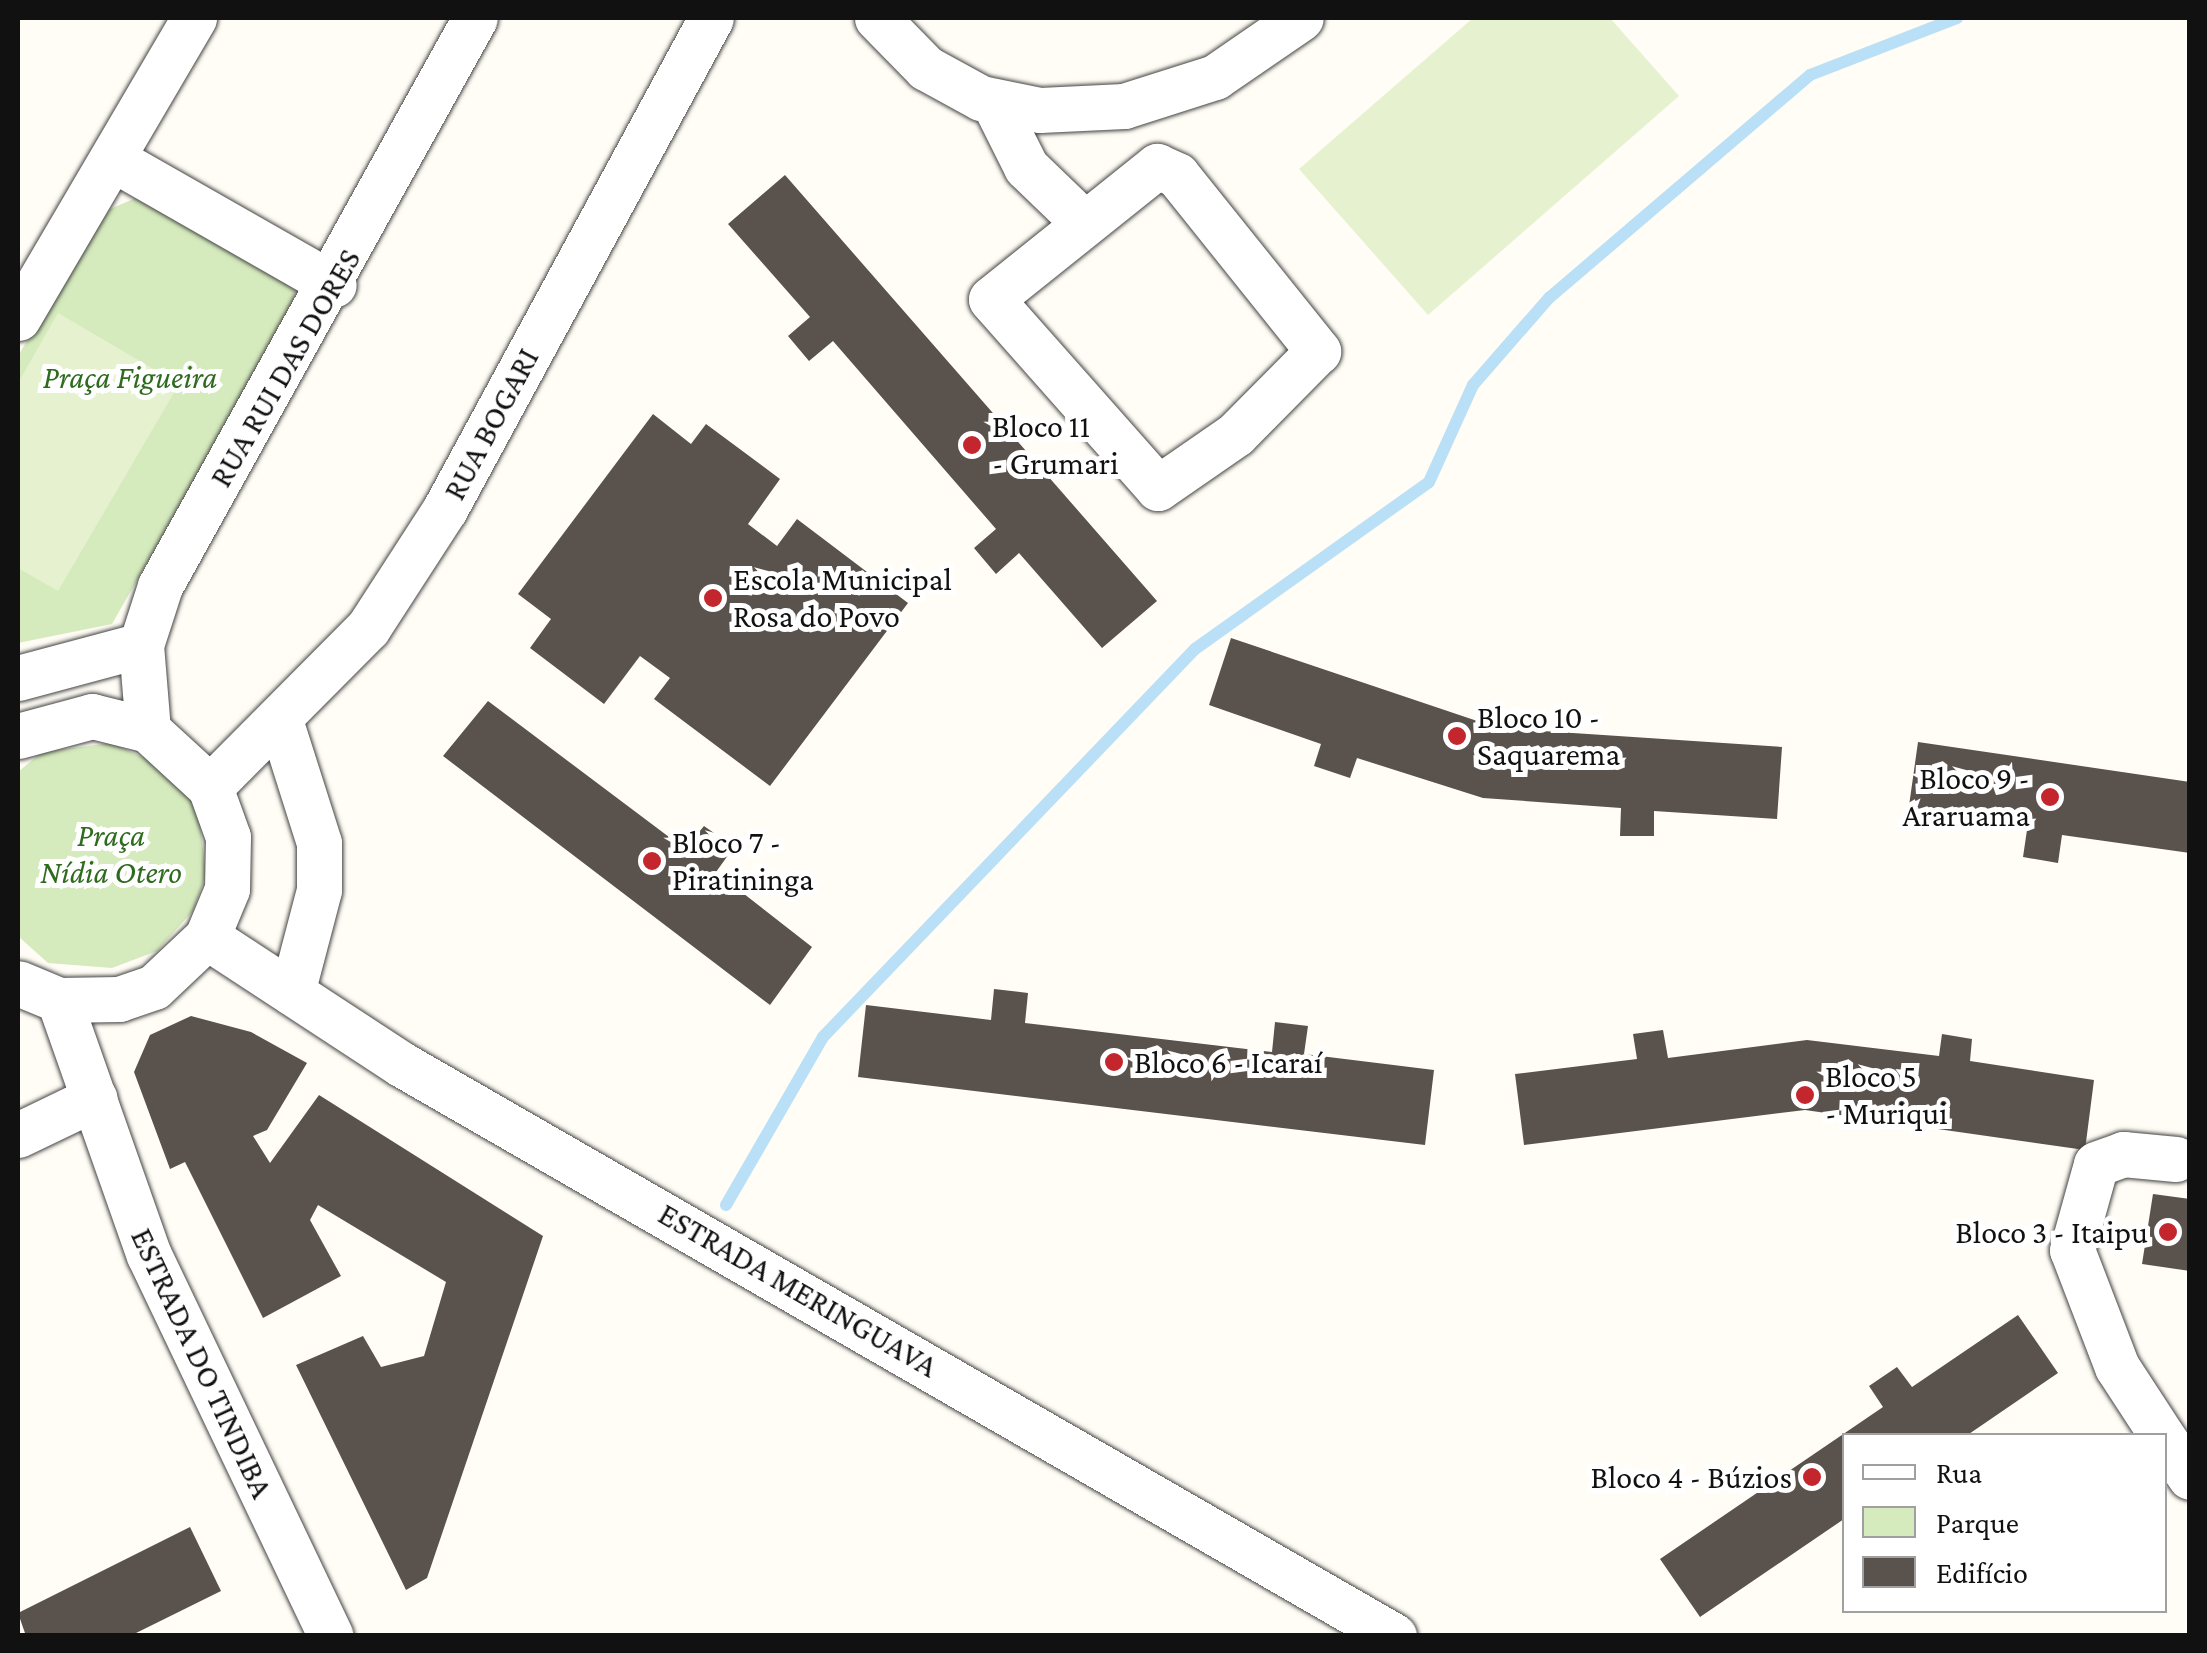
<!DOCTYPE html>
<meta charset="utf-8">
<style>
body{margin:0}
#map{position:relative;width:2207px;height:1653px;overflow:hidden;background:#fffdf5;font-family:"Crimson Pro",serif}
div>[style]{position:absolute}
.green>*{inset:0;background:#d5ebbd}
.pitch>*{inset:0;background:#e6f2cf}
.stream>*{height:12px;margin:-6px;padding:0 6px;transform-origin:6px;border-radius:6px;background:#b9e0f7}
.building>*{inset:0;background:#5a524d}
.roads{filter:drop-shadow(0 0 2px #444) drop-shadow(0 0 2px #444)}
.minor>*{height:45px;margin:-22.5px;padding:0 22.5px;transform-origin:22.5px;border-radius:22.5px;background:#fff}
.dots>*{width:28px;height:28px;translate:-50% -50%;box-sizing:border-box;border:5px solid #fff;border-radius:50%}
span{translate:-50% -50%;white-space:nowrap;text-align:center;line-height:1.15;-webkit-text-stroke:10px #fff;paint-order:stroke}
.street-label{font-size:32px;color:#111}
.park-label{font-size:32px;color:#2f6b1f;font-style:italic}
.poi-label{font-size:32px;color:#111}
.left{translate:0 -50%;text-align:left}
.right{translate:-100% -50%;text-align:right}
.frame{position:absolute;inset:0;border:20px solid #111;pointer-events:none}
.legend{position:absolute;left:1842px;top:1433px;width:325px;height:180px;box-sizing:border-box;background:#fff;border:2px solid #a0a0a0;margin:0;padding:12px 18px;list-style:none;font-size:30px;color:#111}
.legend li{display:flex;align-items:center;gap:20px;height:50px}
.legend b{width:50px;border:2px solid #a0a0a0}
</style>
<div id="map">
<div class="green">
<div style="clip-path:polygon(150px 192px,284px 272px,295px 290px,292px 309px,112px 624px,18px 643px,18px 356px,103px 212px)"></div>
<div style="clip-path:polygon(111px 743px,167px 768px,197px 801px,206px 874px,193px 911px,157px 951px,112px 968px,48px 963px,18px 936px,18px 772px,42px 752px)"></div>
</div>
<div class="pitch">
<div style="clip-path:polygon(1473px 18px,1610px 18px,1679px 96px,1428px 315px,1299px 169px)"></div>
<div style="clip-path:polygon(58px 313px,179px 384px,58px 591px,18px 568px,18px 383px)"></div>
</div>
<div class="stream">
<div style="left:726px;top:1205px;width:194px;rotate:-60deg"></div>
<div style="left:823px;top:1037px;width:538px;rotate:-46.21deg"></div>
<div style="left:1195px;top:649px;width:287px;rotate:-35.5deg"></div>
<div style="left:1429px;top:482px;width:107px;rotate:-65.6deg"></div>
<div style="left:1473px;top:385px;width:116px;rotate:-48.9deg"></div>
<div style="left:1549px;top:298px;width:343px;rotate:-40.5deg"></div>
<div style="left:1810px;top:75px;width:158px;rotate:-21.2deg"></div>
</div>
<div class="building">
<div style="clip-path:polygon(785px 175px,1157px 601px,1102px 648px,1019px 553px,996px 574px,974px 548px,996px 529px,833px 341px,809px 361px,788px 336px,810px 317px,728px 224px)"></div>
<div style="clip-path:polygon(653px 414px,691px 444px,706px 424px,780px 479px,748px 524px,777px 546px,797px 519px,908px 603px,770px 786px,654px 699px,670px 678px,640px 656px,604px 704px,530px 648px,551px 619px,518px 594px)"></div>
<div style="clip-path:polygon(1231px 638px,1498px 728px,1782px 747px,1777px 819px,1654px 811px,1654px 836px,1620px 836px,1621px 808px,1483px 798px,1357px 758px,1350px 778px,1314px 766px,1321px 744px,1209px 705px)"></div>
<div style="clip-path:polygon(488px 701px,685px 849px,704px 826px,734px 847px,716px 872px,812px 947px,770px 1005px,443px 756px)"></div>
<div style="clip-path:polygon(1918px 742px,2190px 782px,2190px 853px,2062px 835px,2058px 863px,2023px 857px,2027px 830px,1908px 813px)"></div>
<div style="clip-path:polygon(994px 989px,1028px 993px,1025px 1023px,1272px 1052px,1275px 1022px,1308px 1026px,1304px 1054px,1434px 1070px,1425px 1145px,858px 1077px,866px 1005px,991px 1020px)"></div>
<div style="clip-path:polygon(191px 1016px,251px 1032px,307px 1063px,267px 1130px,253px 1136px,270px 1163px,319px 1095px,543px 1236px,427px 1578px,406px 1590px,296px 1365px,363px 1336px,381px 1367px,424px 1356px,446px 1282px,318px 1205px,310px 1220px,341px 1276px,263px 1318px,185px 1162px,170px 1169px,134px 1072px,150px 1035px)"></div>
<div style="clip-path:polygon(1663px 1030px,1668px 1058px,1807px 1040px,1939px 1056px,1942px 1034px,1972px 1039px,1970px 1061px,2094px 1080px,2085px 1150px,1805px 1110px,1524px 1145px,1515px 1074px,1637px 1059px,1633px 1034px)"></div>
<div style="clip-path:polygon(2153px 1194px,2190px 1199px,2190px 1271px,2142px 1264px)"></div>
<div style="clip-path:polygon(2018px 1315px,2058px 1373px,1966px 1436px,1844px 1436px,1844px 1519px,1700px 1617px,1660px 1559px,1883px 1407px,1869px 1386px,1897px 1367px,1912px 1387px)"></div>
<div style="clip-path:polygon(190px 1527px,221px 1591px,130px 1636px,26px 1636px,18px 1613px)"></div>
</div>
<div class="roads">
<div class="minor">
<div style="left:877px;top:18px;width:70px;rotate:45.6deg"></div>
<div style="left:926px;top:68px;width:63px;rotate:28.6deg"></div>
<div style="left:981px;top:98px;width:60px;rotate:11.5deg"></div>
<div style="left:1040px;top:110px;width:84px;rotate:-2.7deg"></div>
<div style="left:1124px;top:106px;width:96px;rotate:-17.7deg"></div>
<div style="left:1215px;top:77px;width:104px;rotate:-34.5deg"></div>
<div style="left:993px;top:101px;width:74px;rotate:63.4deg"></div>
<div style="left:1026px;top:167px;width:76px;rotate:43.9deg"></div>
<div style="left:113px;top:159px;width:254px;rotate:29.7deg"></div>
<div style="left:1157px;top:166px;width:22px;rotate:24deg"></div>
<div style="left:1177px;top:175px;width:226px;rotate:51.3deg"></div>
<div style="left:1318px;top:351px;width:117px;rotate:134.7deg"></div>
<div style="left:1236px;top:434px;width:95px;rotate:145.3deg"></div>
<div style="left:1158px;top:488px;width:252px;rotate:-131.5deg"></div>
<div style="left:991px;top:299px;width:213px;rotate:-38.7deg"></div>
<div style="left:18px;top:318px;width:348px;rotate:-59.6deg"></div>
<div style="left:18px;top:678px;width:127px;rotate:-15deg"></div>
<div style="left:281px;top:723px;width:126px;rotate:72.4deg"></div>
<div style="left:319px;top:843px;width:47px;rotate:90deg"></div>
<div style="left:319px;top:890px;width:106px;rotate:104.7deg"></div>
<div style="left:148px;top:730px;width:85px;rotate:-94.7deg"></div>
<div style="left:141px;top:645px;width:62px;rotate:-72.1deg"></div>
<div style="left:160px;top:586px;width:649px;rotate:-60.99deg"></div>
<div style="left:18px;top:736px;width:77px;rotate:-15.1deg"></div>
<div style="left:92px;top:716px;width:58px;rotate:14deg"></div>
<div style="left:148px;top:730px;width:84px;rotate:42.6deg"></div>
<div style="left:210px;top:787px;width:53px;rotate:70.2deg"></div>
<div style="left:228px;top:837px;width:52px;rotate:91.1deg"></div>
<div style="left:227px;top:889px;width:52px;rotate:112.6deg"></div>
<div style="left:207px;top:937px;width:73px;rotate:136.7deg"></div>
<div style="left:154px;top:987px;width:37px;rotate:161deg"></div>
<div style="left:119px;top:999px;width:60px;rotate:179deg"></div>
<div style="left:59px;top:1000px;width:44px;rotate:-157.5deg"></div>
<div style="left:210px;top:787px;width:224px;rotate:-45.2deg"></div>
<div style="left:368px;top:628px;width:142px;rotate:-57.1deg"></div>
<div style="left:445px;top:509px;width:558px;rotate:-61.55deg"></div>
<div style="left:207px;top:937px;width:232px;rotate:33.2deg"></div>
<div style="left:401px;top:1064px;width:1146px;rotate:29.94deg"></div>
<div style="left:59px;top:1000px;width:270px;rotate:70.6deg"></div>
<div style="left:149px;top:1255px;width:422px;rotate:64.5deg"></div>
<div style="left:18px;top:1135px;width:85px;rotate:-25.7deg"></div>
<div style="left:2162px;top:1436px;width:82px;rotate:-123.1deg"></div>
<div style="left:2117px;top:1367px;width:125px;rotate:-111deg"></div>
<div style="left:2072px;top:1250px;width:89px;rotate:-74.4deg"></div>
<div style="left:2096px;top:1164px;width:29px;rotate:-20deg"></div>
<div style="left:2123px;top:1154px;width:53px;rotate:5.4deg"></div>
<div style="left:2164px;top:1439px;width:46px;rotate:55.6deg"></div>
</div>
</div>
<div class="dots">
<div style="left:972px;top:445px;background:#c4262e"></div>
<div style="left:713px;top:598px;background:#c4262e"></div>
<div style="left:1457px;top:736px;background:#c4262e"></div>
<div style="left:2050px;top:797px;background:#c4262e"></div>
<div style="left:652px;top:861px;background:#c4262e"></div>
<div style="left:1114px;top:1062px;background:#c4262e"></div>
<div style="left:1805px;top:1095px;background:#c4262e"></div>
<div style="left:2168px;top:1232px;background:#c4262e"></div>
<div style="left:1812px;top:1477px;background:#c4262e"></div>
</div>
<div class="street-label">
<span style="left:285px;top:368px;rotate:-60deg">RUA RUI DAS DORES</span>
<span style="left:491px;top:424px;rotate:-62deg">RUA BOGARI</span>
<span style="left:798px;top:1290px;rotate:30deg">ESTRADA MERINGUAVA</span>
<span style="left:202px;top:1363px;rotate:65deg">ESTRADA DO TINDIBA</span>
</div>
<div class="park-label">
<span style="left:130px;top:377px">Praça Figueira</span>
<span style="left:111px;top:854px">Praça<br>Nídia Otero</span>
</div>
<div class="poi-label">
<span class="left" style="left:992px;top:445px">Bloco 11<br>- Grumari</span>
<span class="left" style="left:733px;top:598px">Escola Municipal<br>Rosa do Povo</span>
<span class="left" style="left:1477px;top:736px">Bloco 10 -<br>Saquarema</span>
<span class="right" style="left:2030px;top:797px">Bloco 9 -<br>Araruama</span>
<span class="left" style="left:672px;top:861px">Bloco 7 -<br>Piratininga</span>
<span class="left" style="left:1134px;top:1062px">Bloco 6 - Icaraí</span>
<span class="left" style="left:1825px;top:1095px">Bloco 5<br>- Muriqui</span>
<span class="right" style="left:2148px;top:1232px">Bloco 3 - Itaipu</span>
<span class="right" style="left:1792px;top:1477px">Bloco 4 - Búzios</span>
</div>
<div class="frame"></div>
<ul class="legend">
<li><b style="height:12px;background:#fff"></b>Rua</li>
<li><b style="height:28px;background:#d5ebbd"></b>Parque</li>
<li><b style="height:28px;background:#5a524d"></b>Edifício</li>
</ul>
</div>
